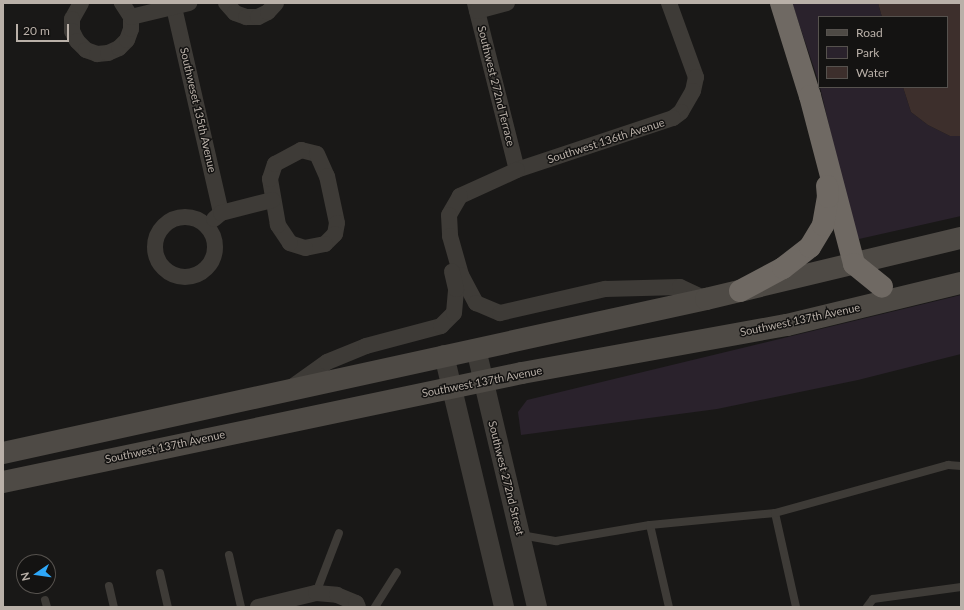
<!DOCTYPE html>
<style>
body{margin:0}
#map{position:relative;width:964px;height:610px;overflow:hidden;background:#191817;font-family:Lato,sans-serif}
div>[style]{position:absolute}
.green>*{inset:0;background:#2a222c}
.water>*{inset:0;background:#3d2f2c}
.service>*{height:8px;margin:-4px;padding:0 4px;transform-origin:4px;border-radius:4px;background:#3e3b37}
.minor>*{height:16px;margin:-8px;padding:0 8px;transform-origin:8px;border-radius:8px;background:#3e3b37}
.minor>.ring{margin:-8px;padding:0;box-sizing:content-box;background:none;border:16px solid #3e3b37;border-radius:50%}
.tertiary>*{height:20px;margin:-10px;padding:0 10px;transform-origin:10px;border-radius:10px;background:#3e3b37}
.secondary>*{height:22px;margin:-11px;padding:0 11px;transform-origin:11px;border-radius:11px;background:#4e4a45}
.motorway>*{height:22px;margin:-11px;padding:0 11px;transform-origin:11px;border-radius:11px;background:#6f6963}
span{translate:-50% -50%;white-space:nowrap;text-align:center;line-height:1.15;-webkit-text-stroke:3px #141312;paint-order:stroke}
.street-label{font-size:11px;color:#b9b0a8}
.frame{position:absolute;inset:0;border:4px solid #b9b0a8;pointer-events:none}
.legend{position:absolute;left:818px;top:16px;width:130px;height:72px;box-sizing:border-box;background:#141312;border:1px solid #56524e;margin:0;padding:5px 7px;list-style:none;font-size:12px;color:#b9b0a8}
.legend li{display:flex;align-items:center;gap:8px;height:20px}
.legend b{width:20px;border:1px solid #56524e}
.north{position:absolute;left:16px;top:554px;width:40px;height:40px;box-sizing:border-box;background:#141312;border:1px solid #56524e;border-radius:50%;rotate:257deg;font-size:11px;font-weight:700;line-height:16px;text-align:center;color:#b9b0a8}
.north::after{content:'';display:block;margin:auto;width:14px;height:18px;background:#2ea8fa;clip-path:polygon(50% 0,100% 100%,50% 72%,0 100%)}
.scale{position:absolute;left:16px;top:24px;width:53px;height:18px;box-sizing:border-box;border:2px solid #b9b0a8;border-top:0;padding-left:5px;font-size:12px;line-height:14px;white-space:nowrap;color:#b9b0a8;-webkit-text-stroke:3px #141312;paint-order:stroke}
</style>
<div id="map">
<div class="green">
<div style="clip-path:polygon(792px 3px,878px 3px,882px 17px,819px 17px,819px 83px)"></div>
<div style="clip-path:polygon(820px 87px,903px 87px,911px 112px,928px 125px,950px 136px,961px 136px,961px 216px,859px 239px,853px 228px)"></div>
<div style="clip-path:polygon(961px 295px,961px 354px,858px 380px,717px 409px,521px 435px,518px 412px,527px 400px)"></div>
</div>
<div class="water">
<div style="clip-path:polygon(878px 3px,961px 3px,961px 136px,950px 136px,928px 125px,911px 112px,903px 87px,947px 87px,947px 17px,882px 17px)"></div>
</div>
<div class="service">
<div style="left:775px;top:513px;width:96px;rotate:77.4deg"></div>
<div style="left:650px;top:525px;width:84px;rotate:77deg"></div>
<div style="left:521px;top:535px;width:36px;rotate:10deg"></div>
<div style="left:556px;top:541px;width:95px;rotate:-9.7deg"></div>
<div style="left:650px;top:525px;width:126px;rotate:-5.5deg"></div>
<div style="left:775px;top:513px;width:180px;rotate:-15.5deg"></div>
<div style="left:948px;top:465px;width:13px;rotate:4deg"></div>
<div style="left:229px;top:555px;width:53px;rotate:77deg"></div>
<div style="left:160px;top:573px;width:35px;rotate:77deg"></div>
<div style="left:109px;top:586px;width:22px;rotate:77deg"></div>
<div style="left:316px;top:593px;width:64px;rotate:-69deg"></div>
<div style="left:45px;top:600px;width:7px;rotate:74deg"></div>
<div style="left:375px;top:607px;width:41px;rotate:-57.8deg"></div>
<div style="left:867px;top:607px;width:10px;rotate:-53deg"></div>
<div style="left:873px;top:599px;width:89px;rotate:-7.8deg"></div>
</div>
<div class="minor">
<div style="left:81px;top:3px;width:18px;rotate:119deg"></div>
<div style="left:72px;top:19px;width:12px;rotate:90deg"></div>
<div style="left:72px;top:31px;width:11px;rotate:63deg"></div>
<div style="left:77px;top:41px;width:13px;rotate:45deg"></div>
<div style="left:86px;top:50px;width:12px;rotate:20deg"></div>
<div style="left:97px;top:54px;width:11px;rotate:-5deg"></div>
<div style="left:108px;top:53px;width:12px;rotate:-24deg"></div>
<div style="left:119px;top:48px;width:11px;rotate:-45deg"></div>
<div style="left:127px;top:40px;width:12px;rotate:-70deg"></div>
<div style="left:131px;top:29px;width:12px;rotate:-90deg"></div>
<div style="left:131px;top:17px;width:17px;rotate:-123deg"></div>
<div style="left:173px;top:3px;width:215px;rotate:77.1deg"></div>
<div style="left:226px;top:3px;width:13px;rotate:48deg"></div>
<div style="left:235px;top:13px;width:12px;rotate:20deg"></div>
<div style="left:246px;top:17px;width:12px"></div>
<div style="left:258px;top:17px;width:11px;rotate:-27deg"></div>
<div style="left:268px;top:12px;width:12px;rotate:-48deg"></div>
<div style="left:475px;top:3px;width:172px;rotate:75.9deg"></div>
<div style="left:669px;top:3px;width:79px;rotate:70deg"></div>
<div style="left:696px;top:77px;width:14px;rotate:102deg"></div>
<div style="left:693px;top:91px;width:24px;rotate:120deg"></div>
<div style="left:681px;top:112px;width:10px;rotate:143deg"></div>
<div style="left:673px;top:118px;width:164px;rotate:161.6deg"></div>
<div style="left:517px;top:170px;width:63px;rotate:155.5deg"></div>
<div style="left:460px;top:196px;width:22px;rotate:120deg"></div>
<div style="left:449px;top:215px;width:21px;rotate:87deg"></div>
<div style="left:450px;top:236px;width:41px;rotate:74.2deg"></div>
<div style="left:461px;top:275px;width:32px;rotate:62deg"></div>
<div style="left:476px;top:303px;width:26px;rotate:23deg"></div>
<div style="left:500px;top:313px;width:108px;rotate:-12.9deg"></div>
<div style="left:605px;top:289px;width:75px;rotate:-1.5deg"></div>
<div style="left:680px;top:287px;width:29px;rotate:25deg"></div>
<div style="left:477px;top:11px;width:31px;rotate:-15deg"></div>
<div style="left:131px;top:17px;width:60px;rotate:-13.6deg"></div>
<div style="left:301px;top:150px;width:16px;rotate:14deg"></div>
<div style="left:317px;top:154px;width:24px;rotate:66deg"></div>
<div style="left:327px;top:176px;width:48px;rotate:78deg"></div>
<div style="left:337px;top:223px;width:11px;rotate:100deg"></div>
<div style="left:335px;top:234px;width:14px;rotate:135deg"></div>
<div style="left:325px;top:244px;width:20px;rotate:169deg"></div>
<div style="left:305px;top:248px;width:16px;rotate:-162deg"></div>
<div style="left:290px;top:243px;width:22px;rotate:-124deg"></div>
<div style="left:278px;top:225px;width:47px;rotate:-99.9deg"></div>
<div style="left:270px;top:179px;width:16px;rotate:-72deg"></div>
<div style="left:275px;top:164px;width:30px;rotate:-28deg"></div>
<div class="ring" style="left:155px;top:217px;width:44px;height:44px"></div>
<div style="left:214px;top:219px;width:9px;rotate:-41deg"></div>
<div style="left:221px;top:213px;width:53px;rotate:-14.3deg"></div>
<div style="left:292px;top:387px;width:43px;rotate:-35.5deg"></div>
<div style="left:327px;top:362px;width:42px;rotate:-22.3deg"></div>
<div style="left:366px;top:346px;width:78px;rotate:-14.9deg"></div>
<div style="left:441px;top:326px;width:18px;rotate:-45deg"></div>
<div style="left:454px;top:313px;width:24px;rotate:-85deg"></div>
<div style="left:456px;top:289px;width:18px;rotate:-103deg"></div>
<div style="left:258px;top:607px;width:60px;rotate:-13.6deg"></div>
<div style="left:316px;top:593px;width:21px;rotate:5deg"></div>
<div style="left:337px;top:595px;width:21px;rotate:23deg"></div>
<div style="left:356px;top:603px;width:4px;rotate:63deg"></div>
</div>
<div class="tertiary">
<div style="left:476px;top:349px;width:265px;rotate:76.7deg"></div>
<div style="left:444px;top:355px;width:259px;rotate:76.6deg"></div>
</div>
<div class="secondary">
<div style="left:3px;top:453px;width:720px;rotate:-12.36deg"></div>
<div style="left:706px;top:299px;width:262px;rotate:-13.5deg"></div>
<div style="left:3px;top:482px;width:530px;rotate:-11.86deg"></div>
<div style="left:522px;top:373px;width:269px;rotate:-10.3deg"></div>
<div style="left:787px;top:325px;width:179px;rotate:-13.6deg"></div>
</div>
<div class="motorway">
<div style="left:781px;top:3px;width:97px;rotate:72.7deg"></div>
<div style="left:810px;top:96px;width:174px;rotate:75.3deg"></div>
<div style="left:854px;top:264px;width:36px;rotate:39deg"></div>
<div style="left:740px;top:291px;width:49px;rotate:-28.1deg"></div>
<div style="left:783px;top:268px;width:34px;rotate:-38deg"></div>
<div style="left:810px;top:247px;width:26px;rotate:-59deg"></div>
<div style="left:823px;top:225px;width:28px;rotate:-80deg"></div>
<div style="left:828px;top:197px;width:11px;rotate:-95deg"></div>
</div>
<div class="street-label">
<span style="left:496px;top:86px;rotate:76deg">Southwest 272nd Terrace</span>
<span style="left:198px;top:110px;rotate:77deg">Southweset 135th Avenue</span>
<span style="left:606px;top:141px;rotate:-18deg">Southwest 136th Avenue</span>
<span style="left:800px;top:320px;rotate:-12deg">Southwest 137th Avenue</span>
<span style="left:482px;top:382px;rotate:-11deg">Southwest 137th Avenue</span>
<span style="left:165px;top:447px;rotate:-12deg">Southwest 137th Avenue</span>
<span style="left:506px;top:478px;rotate:76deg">Southwest 272nd Street</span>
</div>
<div class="frame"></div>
<ul class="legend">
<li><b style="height:5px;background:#4e4a45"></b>Road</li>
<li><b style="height:11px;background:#2a222c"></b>Park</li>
<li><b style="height:11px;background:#3d2f2c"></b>Water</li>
</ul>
<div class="north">N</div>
<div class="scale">20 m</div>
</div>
